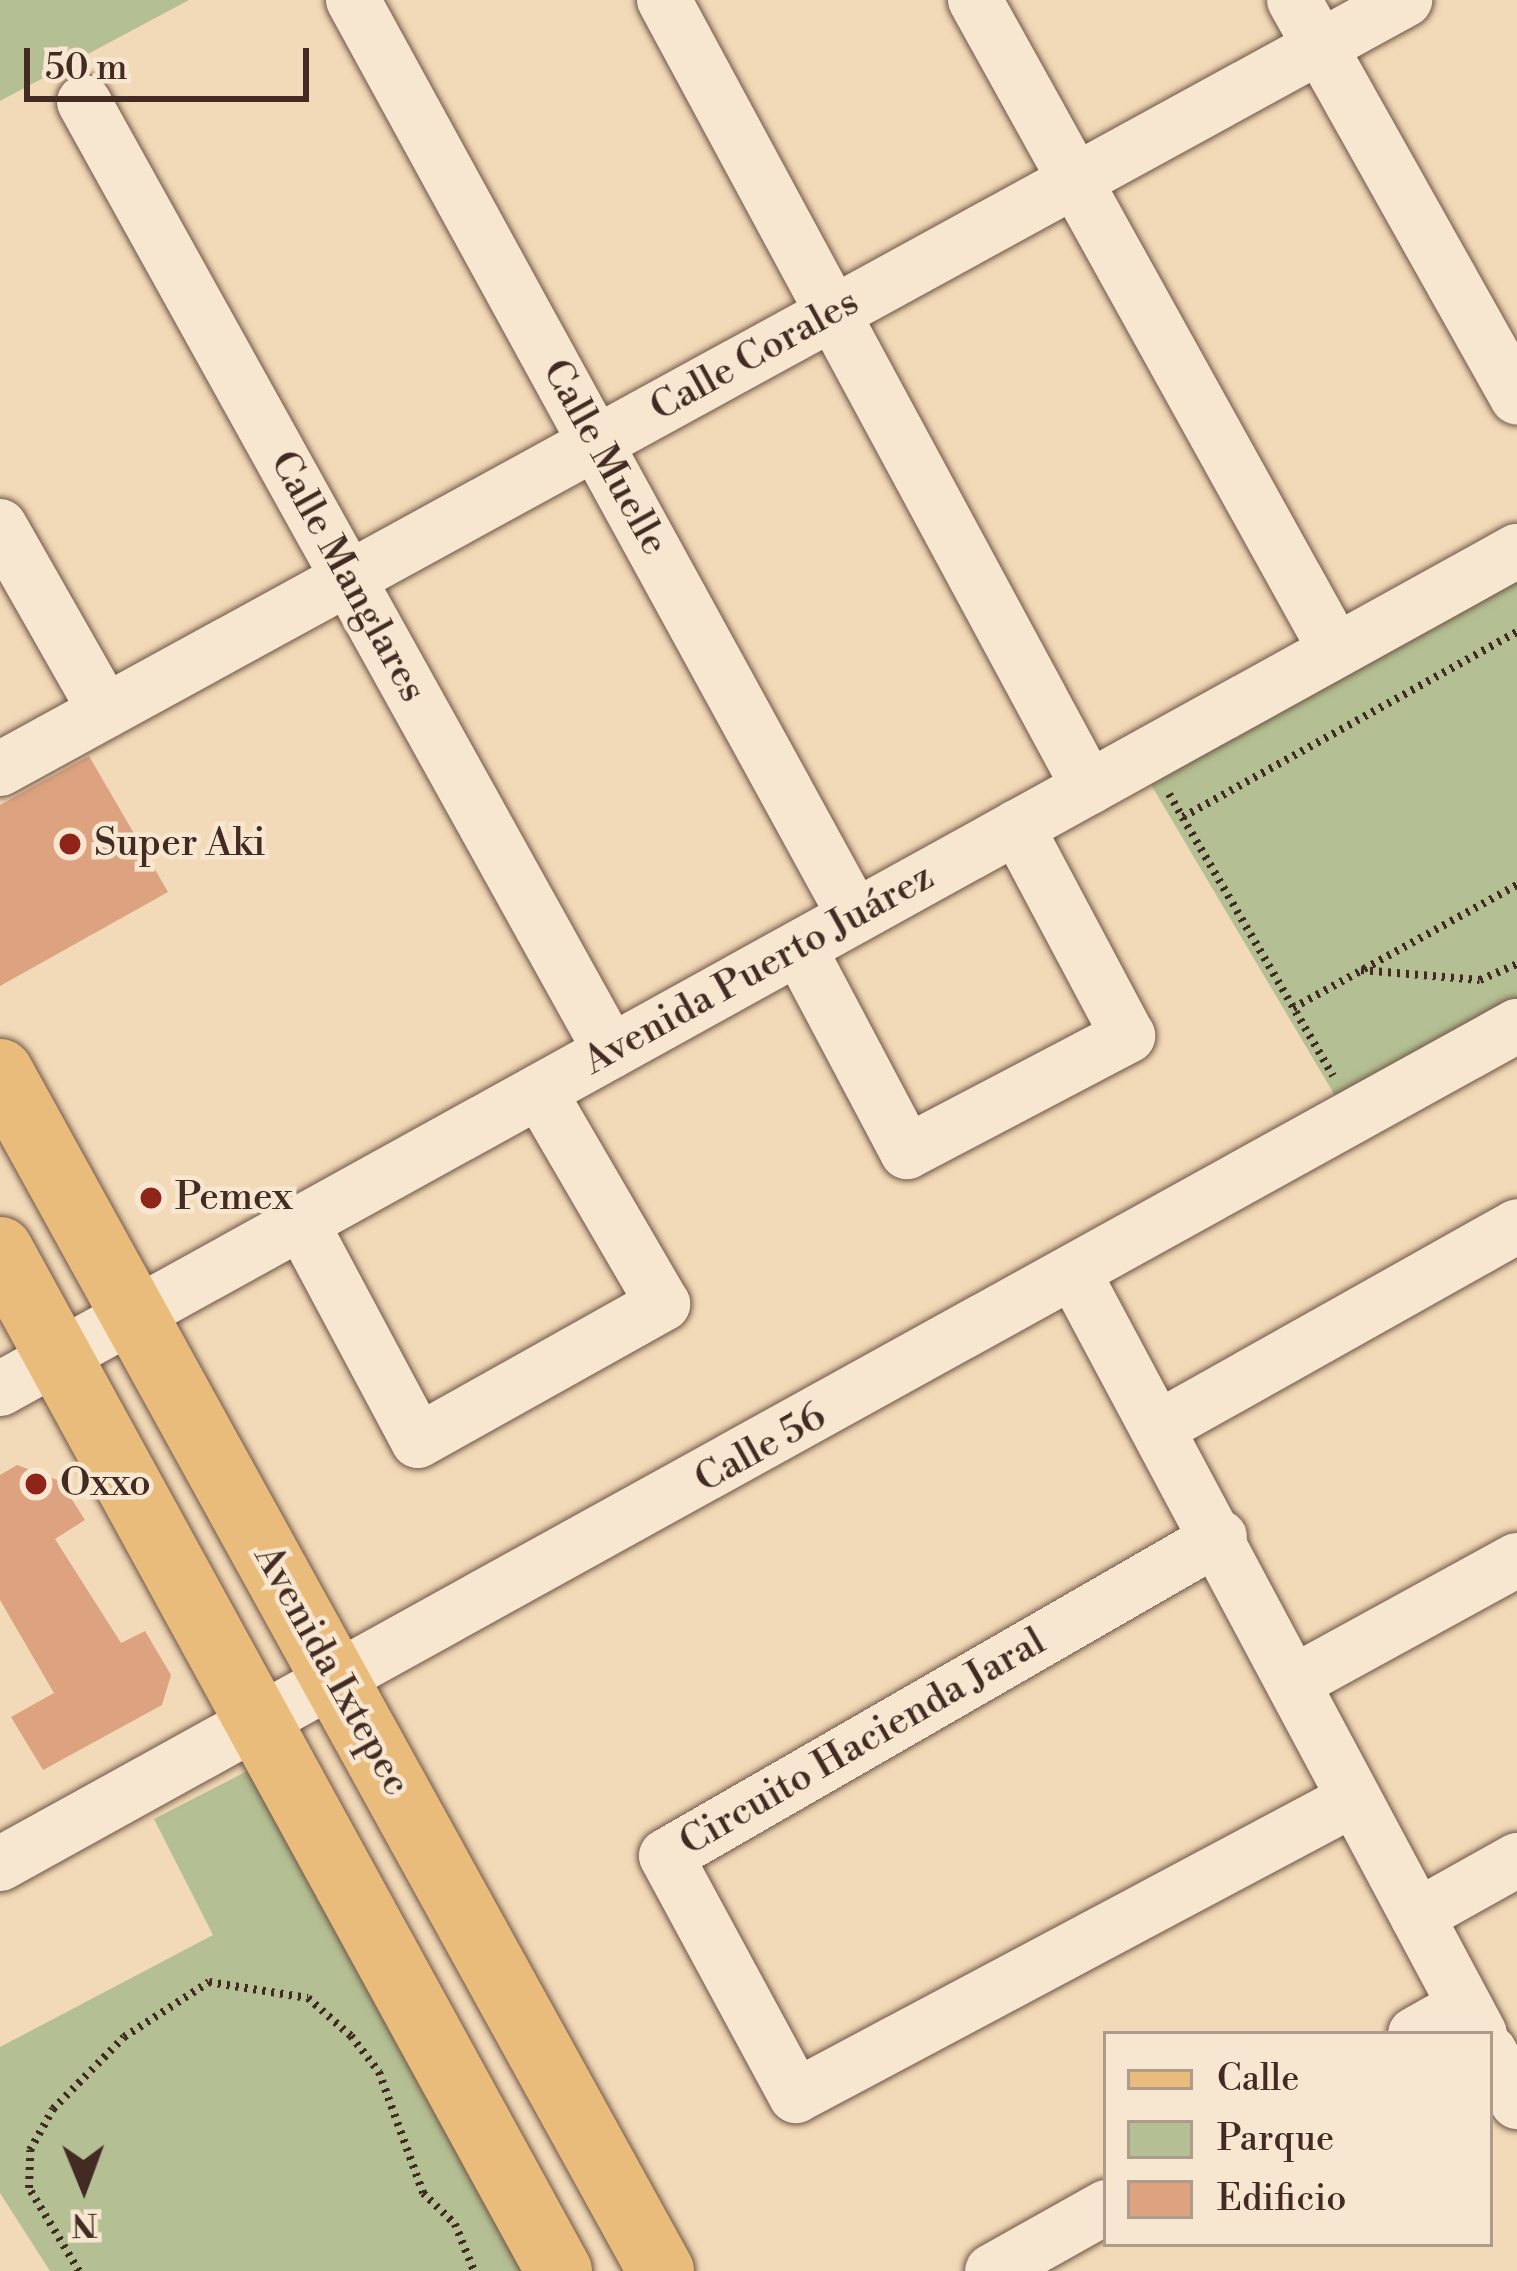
<!DOCTYPE html>
<meta charset="utf-8">
<style>
body{margin:0}
#map{position:relative;width:1517px;height:2271px;overflow:hidden;background:#f2d9b7;font-family:"Libre Bodoni",serif}
div>[style]{position:absolute}
.green>*{inset:0;background:#b4c093}
.building>*{inset:0;background:#dda380}
.path>*{height:8px;margin-top:-4px;transform-origin:0;background:repeating-linear-gradient(90deg,#432b23 0 3px,transparent 0 9px)}
.roads{filter:drop-shadow(0 0 3px #6f5648) drop-shadow(0 0 3px #6f5648)}
.minor>*{height:54px;margin:-27px;padding:0 27px;transform-origin:27px;border-radius:27px;background:#f7e6d0}
.major>*{height:66px;margin:-33px;padding:0 33px;transform-origin:33px;border-radius:33px;background:#e9bc7c}
.dots>*{width:33px;height:33px;translate:-50% -50%;box-sizing:border-box;border:6px solid #f7e6d0;border-radius:50%}
span{translate:-50% -50%;white-space:nowrap;text-align:center;line-height:1.15;-webkit-text-stroke:9px #f7e6d0;paint-order:stroke}
.street-label{font-size:39px;color:#432b23}
.poi-label{font-size:39px;color:#432b23}
.left{translate:0 -50%;text-align:left}
.legend{position:absolute;left:1103px;top:2031px;width:390px;height:216px;box-sizing:border-box;background:#f7e6d0;border:3px solid #af9b8b;margin:0;padding:15px 21px;list-style:none;font-size:36px;color:#432b23}
.legend li{display:flex;align-items:center;gap:24px;height:60px}
.legend b{width:60px;border:3px solid #af9b8b}
.north{position:absolute;left:24px;top:2127px;width:120px;height:120px;-webkit-text-stroke:9px #f7e6d0;paint-order:stroke;rotate:179deg;font-size:33px;font-weight:700;line-height:48px;text-align:center;color:#432b23}
.north::after{content:'';display:block;margin:auto;width:42px;height:54px;background:#432b23;clip-path:polygon(50% 0,100% 100%,50% 72%,0 100%)}
.scale{position:absolute;left:24px;top:48px;width:285px;height:54px;box-sizing:border-box;border:6px solid #432b23;border-top:0;padding-left:15px;font-size:36px;line-height:42px;white-space:nowrap;color:#432b23;-webkit-text-stroke:9px #f7e6d0;paint-order:stroke}
</style>
<div id="map">
<div class="green">
<div style="clip-path:polygon(0 0,189px 0,0 101px)"></div>
<div style="clip-path:polygon(1517px 551px,1517px 1026px,1350px 1121px,1137px 761px)"></div>
<div style="clip-path:polygon(261px 1764px,524px 2271px,50px 2271px,0 2193px,0 2047px,213px 1935px,154px 1819px)"></div>
</div>
<div class="building">
<div style="clip-path:polygon(89px 756px,168px 892px,0 986px,0 805px)"></div>
<div style="clip-path:polygon(17px 1465px,60px 1481px,85px 1520px,55px 1539px,121px 1643px,145px 1631px,171px 1675px,162px 1705px,43px 1770px,11px 1717px,54px 1693px,0 1600px,0 1475px)"></div>
</div>
<div class="path">
<div style="left:1169px;top:794px;width:326px;rotate:59.8deg"></div>
<div style="left:1183px;top:817px;width:382px;rotate:-29deg"></div>
<div style="left:1361px;top:970px;width:119px;rotate:4.8deg"></div>
<div style="left:1480px;top:980px;width:40px;rotate:-23.4deg"></div>
<div style="left:1293px;top:1008px;width:256px;rotate:-28.8deg"></div>
<div style="left:79px;top:2271px;width:97px;rotate:-121.1deg"></div>
<div style="left:29px;top:2188px;width:38px;rotate:-88deg"></div>
<div style="left:30px;top:2150px;width:47px;rotate:-60.7deg"></div>
<div style="left:53px;top:2109px;width:101px;rotate:-45.4deg"></div>
<div style="left:124px;top:2037px;width:101px;rotate:-32.9deg"></div>
<div style="left:209px;top:1982px;width:100px;rotate:9.2deg"></div>
<div style="left:308px;top:1998px;width:57px;rotate:41.5deg"></div>
<div style="left:351px;top:2036px;width:46px;rotate:52.1deg"></div>
<div style="left:379px;top:2072px;width:129px;rotate:70deg"></div>
<div style="left:423px;top:2193px;width:45px;rotate:44.1deg"></div>
<div style="left:455px;top:2224px;width:51px;rotate:68deg"></div>
</div>
<div class="roads">
<div class="minor">
<div style="left:353px;top:0;width:1045px;rotate:61.3deg"></div>
<div style="left:664px;top:0;width:895px;rotate:61.66deg"></div>
<div style="left:975px;top:0;width:744px;rotate:60.99deg"></div>
<div style="left:1294px;top:0;width:456px;rotate:60.7deg"></div>
<div style="left:84px;top:102px;width:1086px;rotate:60.98deg"></div>
<div style="left:0;top:526px;width:213px;rotate:60.4deg"></div>
<div style="left:0;top:769px;width:1602px;rotate:-28.69deg"></div>
<div style="left:799px;top:948px;width:231px;rotate:62.1deg"></div>
<div style="left:907px;top:1152px;width:250px;rotate:-27.7deg"></div>
<div style="left:1128px;top:1036px;width:237px;rotate:-118deg"></div>
<div style="left:301px;top:1222px;width:248px;rotate:61.9deg"></div>
<div style="left:418px;top:1441px;width:281px;rotate:-29.2deg"></div>
<div style="left:663px;top:1304px;width:246px;rotate:-120.2deg"></div>
<div style="left:1076px;top:1277px;width:858px;rotate:61.91deg"></div>
<div style="left:0;top:1389px;width:1733px;rotate:-28.92deg"></div>
<div style="left:1163px;top:1425px;width:406px;rotate:-29.3deg"></div>
<div style="left:1220px;top:1537px;width:639px;rotate:150.07deg"></div>
<div style="left:666px;top:1856px;width:273px;rotate:61.6deg"></div>
<div style="left:796px;top:2096px;width:632px;rotate:-28.02deg"></div>
<div style="left:1294px;top:1682px;width:254px;rotate:-28.7deg"></div>
<div style="left:0;top:1864px;width:1733px;rotate:-28.92deg"></div>
<div style="left:1417px;top:1916px;width:115px;rotate:-29.2deg"></div>
<div style="left:1415px;top:2034px;width:57px;rotate:-29.2deg"></div>
<div style="left:1490px;top:2052px;width:57px;rotate:61.6deg"></div>
<div style="left:992px;top:2271px;width:131px;rotate:-29.3deg"></div>
</div>
<div class="major">
<div style="left:0;top:1072px;width:1369px;rotate:61.13deg"></div>
<div style="left:0;top:1250px;width:1164px;rotate:61.3deg"></div>
</div>
</div>
<div class="dots">
<div style="left:70px;top:844px;background:#8f2418"></div>
<div style="left:151px;top:1198px;background:#8f2418"></div>
<div style="left:36px;top:1484px;background:#8f2418"></div>
</div>
<div class="street-label">
<span style="left:755px;top:356px;rotate:-29deg">Calle Corales</span>
<span style="left:604px;top:458px;rotate:61deg">Calle Muelle</span>
<span style="left:347px;top:577px;rotate:61deg">Calle Manglares</span>
<span style="left:759px;top:970px;rotate:-29deg">Avenida Puerto Juárez</span>
<span style="left:761px;top:1449px;rotate:-29deg">Calle 56</span>
<span style="left:331px;top:1671px;rotate:61deg">Avenida Ixtepec</span>
<span style="left:863px;top:1743px;rotate:-30deg">Circuito Hacienda Jaral</span>
</div>
<div class="poi-label">
<span class="left" style="left:94px;top:844px">Super Aki</span>
<span class="left" style="left:175px;top:1198px">Pemex</span>
<span class="left" style="left:60px;top:1484px">Oxxo</span>
</div>
<ul class="legend">
<li><b style="height:15px;background:#e9bc7c"></b>Calle</li>
<li><b style="height:33px;background:#b4c093"></b>Parque</li>
<li><b style="height:33px;background:#dda380"></b>Edificio</li>
</ul>
<div class="north">N</div>
<div class="scale">50 m</div>
</div>
